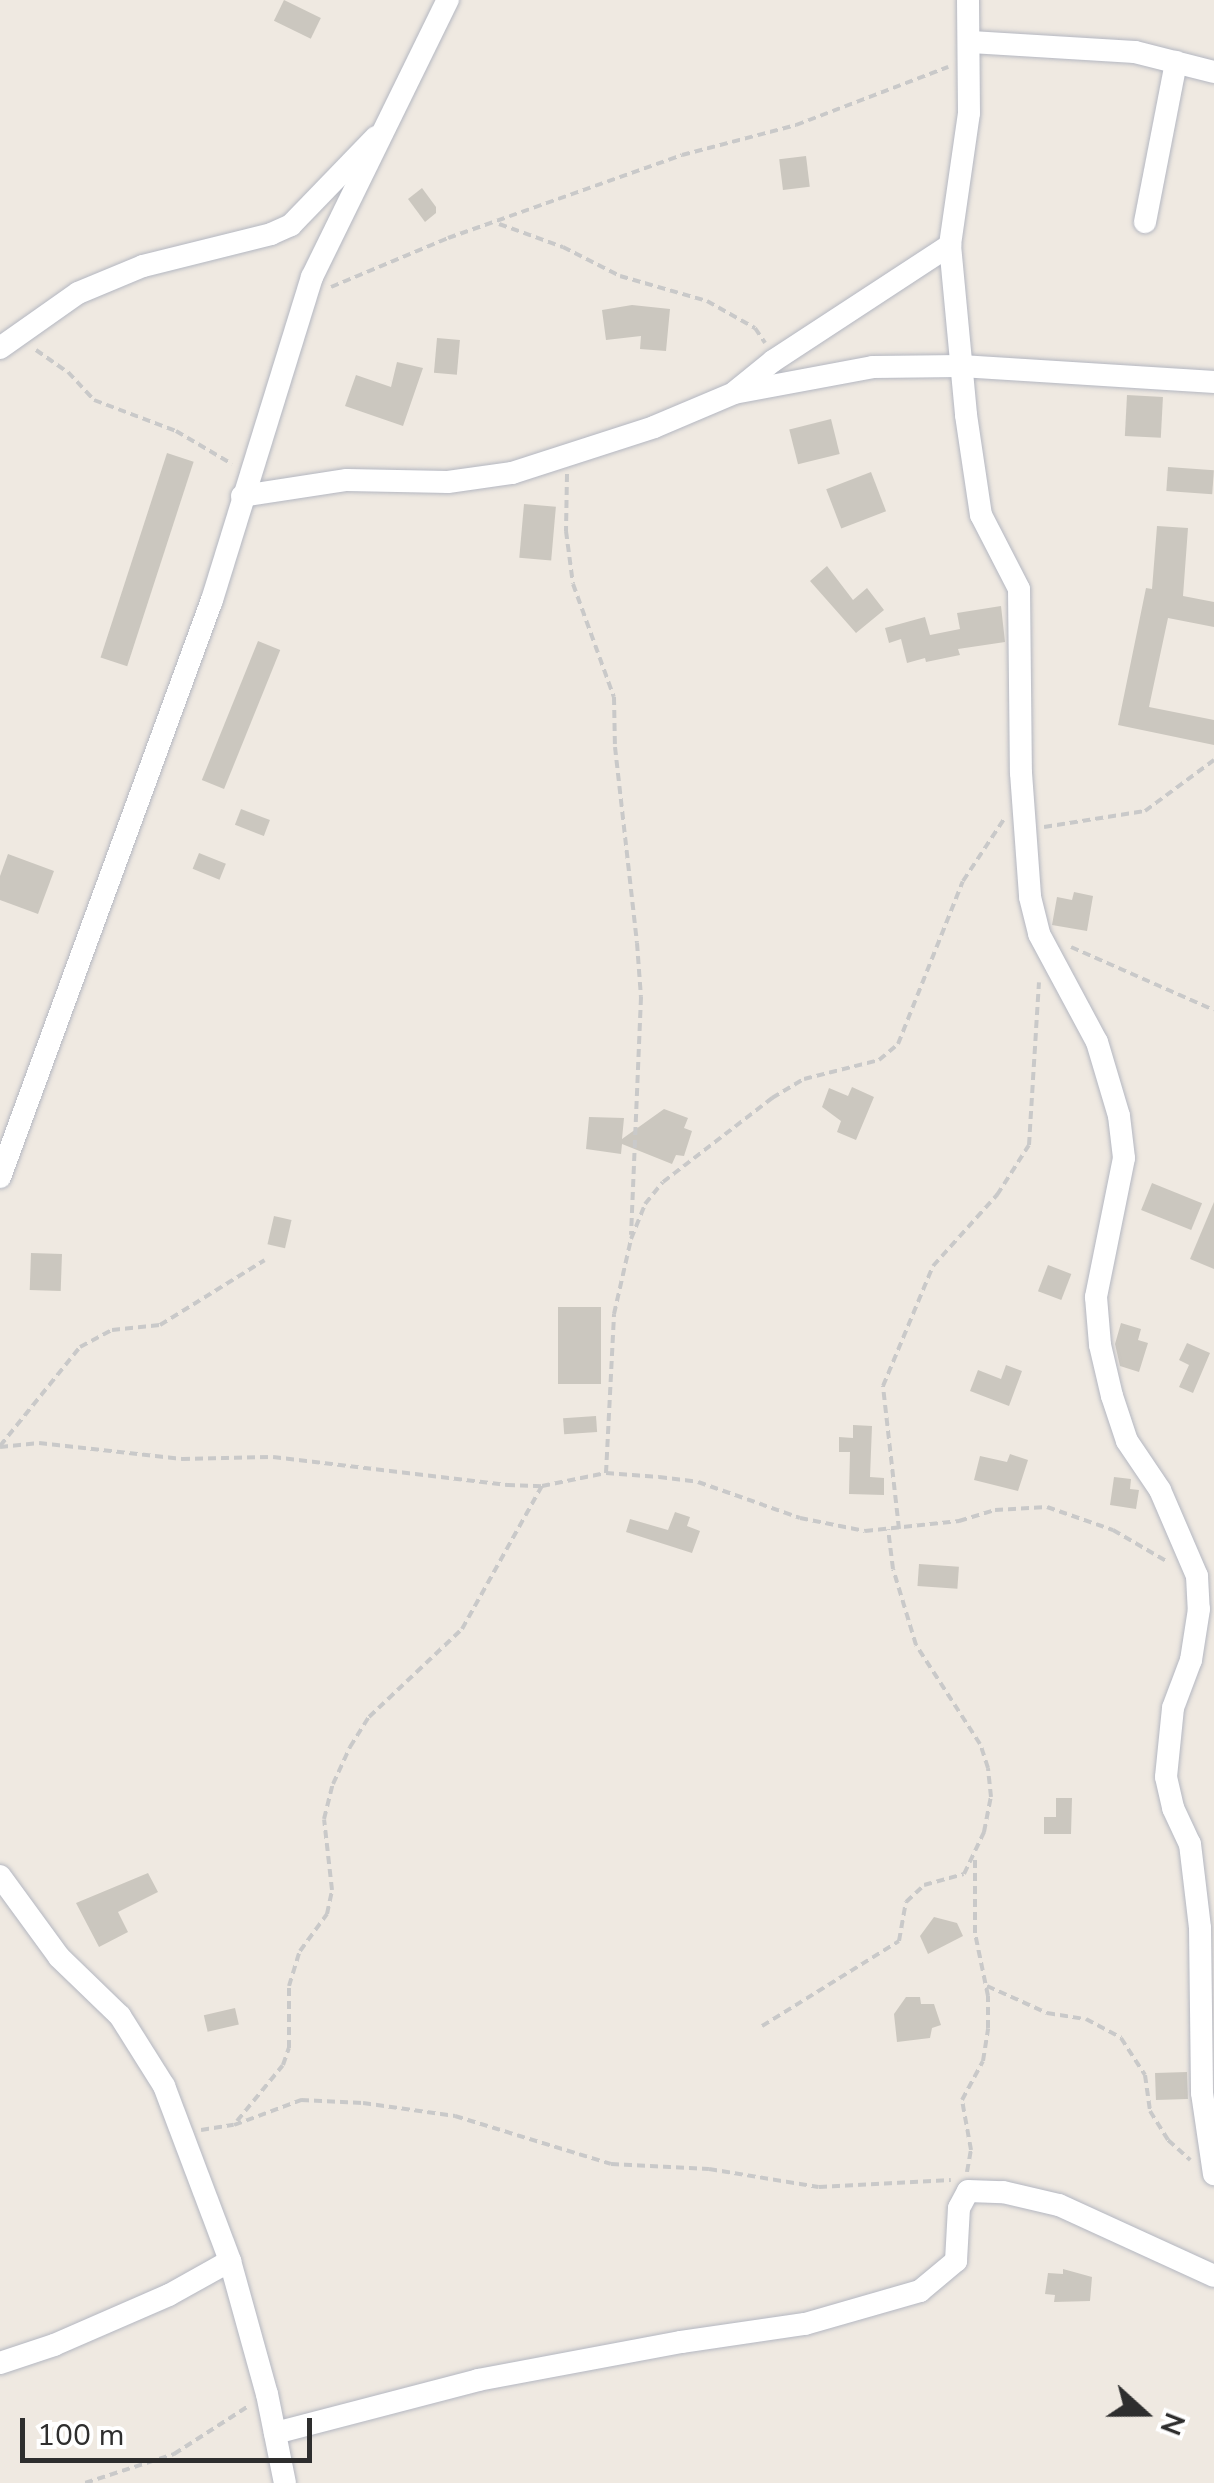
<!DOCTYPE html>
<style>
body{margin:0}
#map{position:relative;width:1214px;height:2483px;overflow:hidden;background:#efe9e1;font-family:"Nunito Sans",sans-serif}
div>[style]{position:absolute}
.building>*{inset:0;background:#cbc7bf;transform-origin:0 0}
.path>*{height:4px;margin-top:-2px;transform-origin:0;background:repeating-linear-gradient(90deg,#c9c9c9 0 8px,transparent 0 13px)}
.roads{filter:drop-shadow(0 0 2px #b4b7c1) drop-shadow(0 0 2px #b4b7c1)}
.minor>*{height:22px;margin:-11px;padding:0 11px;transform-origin:11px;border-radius:11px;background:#fff}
span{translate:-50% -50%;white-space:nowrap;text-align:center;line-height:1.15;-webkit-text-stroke:9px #fff;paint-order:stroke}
.north{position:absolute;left:1094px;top:2363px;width:100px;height:100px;-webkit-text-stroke:8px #fff;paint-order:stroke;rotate:111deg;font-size:28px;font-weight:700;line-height:40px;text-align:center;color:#2e2e2e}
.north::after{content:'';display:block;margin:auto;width:35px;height:45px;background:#2e2e2e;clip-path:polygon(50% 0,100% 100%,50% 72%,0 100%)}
.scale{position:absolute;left:20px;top:2418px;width:292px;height:45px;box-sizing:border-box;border:5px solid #2e2e2e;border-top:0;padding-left:12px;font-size:30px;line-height:35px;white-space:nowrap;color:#2e2e2e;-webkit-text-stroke:8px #fff;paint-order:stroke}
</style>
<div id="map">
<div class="building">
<div style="left:284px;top:0;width:41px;height:23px;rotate:26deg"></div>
<div style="left:806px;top:156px;width:31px;height:27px;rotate:83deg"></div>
<div style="clip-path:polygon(422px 188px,436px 207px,436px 213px,425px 222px,408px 199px)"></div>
<div style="clip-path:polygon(632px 305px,670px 309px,666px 351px,640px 349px,641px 336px,606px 340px,602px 310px)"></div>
<div style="left:437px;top:338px;width:23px;height:35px;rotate:5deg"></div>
<div style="clip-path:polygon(397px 362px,423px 368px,403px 426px,345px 406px,356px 375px,391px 387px)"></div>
<div style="left:1127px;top:395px;width:36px;height:41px;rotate:3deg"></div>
<div style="left:831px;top:419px;width:36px;height:43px;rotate:76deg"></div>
<div style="left:167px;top:453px;width:28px;height:215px;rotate:18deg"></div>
<div style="left:1168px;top:467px;width:46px;height:24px;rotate:4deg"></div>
<div style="left:871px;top:472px;width:42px;height:48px;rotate:69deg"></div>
<div style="left:524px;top:504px;width:32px;height:54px;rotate:5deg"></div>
<div style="clip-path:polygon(1157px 526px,1188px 528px,1183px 596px,1214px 602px,1214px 627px,1168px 618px,1149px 707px,1214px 720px,1214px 745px,1118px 725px,1146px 588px,1152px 589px)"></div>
<div style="clip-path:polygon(827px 566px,853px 600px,867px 588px,884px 610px,856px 633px,810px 581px)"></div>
<div style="clip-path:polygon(1001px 606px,1005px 642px,958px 649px,960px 655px,926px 662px,925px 658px,907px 663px,901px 639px,889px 643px,885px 628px,925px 617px,930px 635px,960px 629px,957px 613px)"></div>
<div style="left:258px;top:641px;width:24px;height:150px;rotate:22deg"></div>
<div style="left:241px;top:809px;width:31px;height:17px;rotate:21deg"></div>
<div style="left:199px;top:853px;width:29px;height:17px;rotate:22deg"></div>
<div style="clip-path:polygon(8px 854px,54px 871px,38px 914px,0 900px,0 876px)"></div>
<div style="clip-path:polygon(1074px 892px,1093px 896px,1087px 931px,1052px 925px,1057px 897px,1072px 900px)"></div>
<div style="clip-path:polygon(852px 1087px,874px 1097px,856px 1140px,837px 1132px,841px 1121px,822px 1107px,829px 1088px,848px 1096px)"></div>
<div style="clip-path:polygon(664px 1109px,688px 1118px,684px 1128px,692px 1131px,684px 1156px,676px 1155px,672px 1164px,622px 1144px,621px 1154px,586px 1149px,589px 1117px,624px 1118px,622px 1139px)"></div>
<div style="left:1152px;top:1183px;width:54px;height:29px;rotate:22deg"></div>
<div style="clip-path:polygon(1214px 1202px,1214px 1269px,1190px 1259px)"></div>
<div style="left:274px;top:1216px;width:18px;height:29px;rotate:13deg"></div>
<div style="left:31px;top:1253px;width:31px;height:37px;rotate:2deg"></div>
<div style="left:1048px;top:1265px;width:25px;height:28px;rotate:21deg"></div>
<div style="left:558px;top:1307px;width:43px;height:77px"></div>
<div style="clip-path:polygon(1121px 1323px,1141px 1329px,1138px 1340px,1148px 1343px,1139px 1372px,1120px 1366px,1115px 1344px)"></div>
<div style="clip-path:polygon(1187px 1343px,1210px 1353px,1193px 1393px,1179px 1387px,1189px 1365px,1179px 1360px)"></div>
<div style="clip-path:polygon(1006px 1365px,1022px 1371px,1009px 1406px,970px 1391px,978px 1370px,1001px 1379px)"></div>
<div style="left:596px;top:1416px;width:16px;height:33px;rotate:86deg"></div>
<div style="clip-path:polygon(853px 1425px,872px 1426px,870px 1477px,884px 1478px,884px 1495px,849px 1494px,850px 1452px,839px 1452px,839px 1437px,853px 1438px)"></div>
<div style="clip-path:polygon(1010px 1454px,1028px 1460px,1018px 1491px,974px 1480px,980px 1456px,1007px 1462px)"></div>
<div style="clip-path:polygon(1114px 1477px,1131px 1479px,1130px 1489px,1139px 1490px,1136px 1509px,1110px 1505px)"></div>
<div style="clip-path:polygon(675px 1512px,690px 1517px,687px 1526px,700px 1531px,692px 1553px,626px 1532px,630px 1519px,668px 1530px)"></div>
<div style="left:919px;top:1564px;width:40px;height:22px;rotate:4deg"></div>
<div style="clip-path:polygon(1056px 1798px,1072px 1798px,1071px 1834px,1044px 1834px,1044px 1817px,1056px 1817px)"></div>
<div style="clip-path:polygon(148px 1873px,158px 1892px,118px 1912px,128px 1932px,99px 1947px,76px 1903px)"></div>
<div style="clip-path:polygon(934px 1917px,957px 1923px,963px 1936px,928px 1954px,920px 1936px)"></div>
<div style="clip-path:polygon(906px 1997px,920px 1997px,921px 2004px,934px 2004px,941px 2025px,932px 2028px,930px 2038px,897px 2042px,894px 2014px)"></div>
<div style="left:235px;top:2008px;width:17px;height:32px;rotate:77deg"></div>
<div style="left:1187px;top:2072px;width:27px;height:32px;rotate:88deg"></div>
<div style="clip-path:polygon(1063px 2269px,1092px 2277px,1090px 2301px,1054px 2302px,1055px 2295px,1045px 2294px,1048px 2273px,1063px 2274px)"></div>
</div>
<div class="path">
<div style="left:499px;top:224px;width:68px;rotate:19.8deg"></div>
<div style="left:563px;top:247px;width:64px;rotate:27deg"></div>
<div style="left:620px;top:276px;width:91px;rotate:16deg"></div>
<div style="left:707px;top:301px;width:55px;rotate:29.4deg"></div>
<div style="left:755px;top:328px;width:18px;rotate:56deg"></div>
<div style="left:331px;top:287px;width:127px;rotate:-22.7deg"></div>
<div style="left:448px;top:238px;width:248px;rotate:-19.5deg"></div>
<div style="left:682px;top:155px;width:118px;rotate:-14.7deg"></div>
<div style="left:796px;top:125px;width:163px;rotate:-20.9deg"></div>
<div style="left:36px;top:350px;width:39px;rotate:35deg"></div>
<div style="left:68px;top:372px;width:38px;rotate:47deg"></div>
<div style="left:94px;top:400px;width:88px;rotate:20.7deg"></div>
<div style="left:176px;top:431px;width:65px;rotate:30.5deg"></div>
<div style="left:567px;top:474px;width:57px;rotate:91deg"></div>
<div style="left:566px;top:531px;width:53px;rotate:82.5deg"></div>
<div style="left:573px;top:584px;width:120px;rotate:70.1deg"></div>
<div style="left:614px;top:697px;width:50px;rotate:88.9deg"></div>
<div style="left:615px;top:747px;width:197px;rotate:83.6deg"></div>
<div style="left:637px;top:943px;width:54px;rotate:85.8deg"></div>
<div style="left:641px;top:997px;width:238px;rotate:92.4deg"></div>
<div style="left:1044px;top:827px;width:102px;rotate:-9deg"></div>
<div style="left:1145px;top:811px;width:86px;rotate:-36.5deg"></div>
<div style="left:1071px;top:947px;width:156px;rotate:23.8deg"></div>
<div style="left:0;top:1446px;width:127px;rotate:-51.1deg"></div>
<div style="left:80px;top:1347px;width:36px;rotate:-28deg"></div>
<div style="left:112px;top:1330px;width:48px;rotate:-5.9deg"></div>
<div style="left:160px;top:1325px;width:123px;rotate:-31.8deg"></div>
<div style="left:0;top:1447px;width:39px;rotate:-6deg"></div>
<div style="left:39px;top:1443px;width:144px;rotate:6.4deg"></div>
<div style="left:182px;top:1459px;width:91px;rotate:-1.3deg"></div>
<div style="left:273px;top:1457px;width:236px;rotate:6.8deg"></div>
<div style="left:507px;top:1485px;width:35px;rotate:2deg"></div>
<div style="left:542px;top:1486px;width:65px;rotate:-11.5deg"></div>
<div style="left:606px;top:1473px;width:53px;rotate:4.3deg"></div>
<div style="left:659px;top:1477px;width:39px;rotate:7deg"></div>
<div style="left:698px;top:1482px;width:108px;rotate:19.4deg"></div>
<div style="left:800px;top:1518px;width:66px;rotate:11.3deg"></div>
<div style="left:865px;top:1531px;width:95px;rotate:-6.1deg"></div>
<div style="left:959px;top:1521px;width:38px;rotate:-17deg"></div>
<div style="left:995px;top:1510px;width:52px;rotate:-3.3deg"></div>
<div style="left:1047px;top:1507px;width:70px;rotate:19.2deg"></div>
<div style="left:1113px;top:1530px;width:64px;rotate:30.2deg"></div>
<div style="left:606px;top:1473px;width:159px;rotate:-87.1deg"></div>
<div style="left:614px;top:1314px;width:77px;rotate:-77.2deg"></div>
<div style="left:631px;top:1239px;width:38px;rotate:-68deg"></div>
<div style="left:645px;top:1204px;width:28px;rotate:-51deg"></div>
<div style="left:663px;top:1182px;width:138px;rotate:-37.6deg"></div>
<div style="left:772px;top:1098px;width:37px;rotate:-31deg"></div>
<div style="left:804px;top:1079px;width:77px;rotate:-14.2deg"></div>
<div style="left:879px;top:1060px;width:25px;rotate:-40deg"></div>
<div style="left:898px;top:1044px;width:175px;rotate:-68.3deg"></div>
<div style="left:963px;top:881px;width:74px;rotate:-56.5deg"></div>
<div style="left:899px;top:1529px;width:144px;rotate:-96.4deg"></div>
<div style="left:883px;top:1386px;width:130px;rotate:-67.4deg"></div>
<div style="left:933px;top:1266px;width:96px;rotate:-48deg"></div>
<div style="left:997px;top:1195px;width:59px;rotate:-57.4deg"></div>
<div style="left:1029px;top:1145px;width:163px;rotate:-86.5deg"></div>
<div style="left:987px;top:1986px;width:66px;rotate:24.2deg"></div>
<div style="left:1047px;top:2013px;width:39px;rotate:9deg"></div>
<div style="left:1086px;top:2019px;width:40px;rotate:28deg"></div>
<div style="left:1121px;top:2038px;width:44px;rotate:57deg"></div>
<div style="left:1145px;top:2075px;width:36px;rotate:82deg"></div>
<div style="left:1150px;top:2111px;width:34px;rotate:58deg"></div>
<div style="left:1168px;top:2140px;width:30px;rotate:42deg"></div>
<div style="left:762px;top:2026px;width:161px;rotate:-31.8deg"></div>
<div style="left:899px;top:1941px;width:40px;rotate:-80deg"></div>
<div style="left:906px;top:1902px;width:25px;rotate:-43deg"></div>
<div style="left:924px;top:1885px;width:41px;rotate:-15.4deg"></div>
<div style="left:964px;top:1874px;width:47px;rotate:-64.5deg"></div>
<div style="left:984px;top:1832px;width:36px;rotate:-79deg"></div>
<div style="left:991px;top:1797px;width:29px;rotate:-96deg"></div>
<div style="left:988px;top:1768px;width:25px;rotate:-108deg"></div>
<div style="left:980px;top:1744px;width:118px;rotate:-122.9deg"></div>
<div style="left:916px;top:1645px;width:79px;rotate:-106.8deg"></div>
<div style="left:893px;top:1569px;width:40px;rotate:-97.1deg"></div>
<div style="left:237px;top:2121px;width:72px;rotate:-50.6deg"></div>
<div style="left:283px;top:2065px;width:18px;rotate:-71deg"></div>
<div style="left:289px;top:2048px;width:62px;rotate:-90deg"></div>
<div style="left:289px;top:1986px;width:37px;rotate:-73deg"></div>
<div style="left:300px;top:1951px;width:46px;rotate:-53.9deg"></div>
<div style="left:327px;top:1914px;width:25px;rotate:-78deg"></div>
<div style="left:332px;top:1890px;width:71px;rotate:-96.4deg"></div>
<div style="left:324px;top:1819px;width:36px;rotate:-76deg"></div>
<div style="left:333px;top:1784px;width:41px;rotate:-65.3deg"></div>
<div style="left:350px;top:1747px;width:36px;rotate:-58deg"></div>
<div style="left:369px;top:1717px;width:128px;rotate:-43.4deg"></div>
<div style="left:462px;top:1629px;width:164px;rotate:-60.8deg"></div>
<div style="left:201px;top:2130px;width:33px;rotate:-9deg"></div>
<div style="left:234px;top:2125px;width:72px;rotate:-20.5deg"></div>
<div style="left:301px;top:2100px;width:62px;rotate:2.8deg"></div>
<div style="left:363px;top:2103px;width:93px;rotate:8deg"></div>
<div style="left:455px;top:2116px;width:163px;rotate:17.1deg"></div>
<div style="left:611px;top:2164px;width:98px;rotate:2.9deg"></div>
<div style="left:709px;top:2169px;width:111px;rotate:9.3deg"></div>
<div style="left:819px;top:2187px;width:132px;rotate:-3deg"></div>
<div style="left:967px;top:2172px;width:22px;rotate:-80deg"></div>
<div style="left:971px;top:2150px;width:51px;rotate:-100.2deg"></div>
<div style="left:962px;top:2100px;width:44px;rotate:-61.7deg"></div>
<div style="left:983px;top:2061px;width:33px;rotate:-81deg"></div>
<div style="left:988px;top:2028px;width:32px;rotate:-90deg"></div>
<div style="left:988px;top:1996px;width:64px;rotate:-101.7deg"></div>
<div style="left:975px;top:1933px;width:78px;rotate:-90deg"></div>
<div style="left:85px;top:2483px;width:94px;rotate:-18deg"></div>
<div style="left:174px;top:2454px;width:90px;rotate:-32.8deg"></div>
</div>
<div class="roads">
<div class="minor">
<div style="left:968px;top:0;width:113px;rotate:89.5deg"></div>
<div style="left:969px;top:113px;width:133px;rotate:98.2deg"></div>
<div style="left:950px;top:245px;width:171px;rotate:84.6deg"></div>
<div style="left:966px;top:415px;width:101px;rotate:81.5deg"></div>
<div style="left:981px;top:515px;width:83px;rotate:62.8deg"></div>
<div style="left:1019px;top:589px;width:184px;rotate:89.4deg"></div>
<div style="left:1021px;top:773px;width:124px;rotate:85.8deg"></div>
<div style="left:1030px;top:897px;width:38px;rotate:76deg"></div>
<div style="left:1039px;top:934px;width:123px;rotate:61.8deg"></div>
<div style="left:1097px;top:1042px;width:77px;rotate:73.4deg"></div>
<div style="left:1119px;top:1116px;width:42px;rotate:83.2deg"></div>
<div style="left:1124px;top:1158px;width:142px;rotate:101.4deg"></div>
<div style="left:1096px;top:1297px;width:48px;rotate:85.2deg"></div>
<div style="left:1100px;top:1345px;width:52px;rotate:76.8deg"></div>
<div style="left:1112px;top:1396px;width:47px;rotate:71.6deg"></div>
<div style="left:1127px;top:1441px;width:59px;rotate:56deg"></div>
<div style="left:1160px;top:1490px;width:94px;rotate:66.7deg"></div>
<div style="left:1197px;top:1576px;width:33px;rotate:87deg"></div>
<div style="left:1199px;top:1609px;width:52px;rotate:98.9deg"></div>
<div style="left:1191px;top:1660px;width:51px;rotate:110.6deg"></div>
<div style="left:1173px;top:1708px;width:69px;rotate:95.8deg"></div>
<div style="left:1166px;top:1777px;width:32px;rotate:77deg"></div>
<div style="left:1173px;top:1808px;width:40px;rotate:65deg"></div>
<div style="left:1190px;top:1844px;width:85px;rotate:83.2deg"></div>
<div style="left:1200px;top:1928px;width:165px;rotate:89.3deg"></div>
<div style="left:1202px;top:2093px;width:82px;rotate:81.6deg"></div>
<div style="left:971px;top:42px;width:164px;rotate:3.5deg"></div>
<div style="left:1135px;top:52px;width:81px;rotate:14.2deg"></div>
<div style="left:1145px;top:222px;width:163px;rotate:-79deg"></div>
<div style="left:0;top:348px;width:95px;rotate:-35.2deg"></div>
<div style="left:78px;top:293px;width:70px;rotate:-22.6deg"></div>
<div style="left:143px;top:266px;width:132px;rotate:-14deg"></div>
<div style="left:271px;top:234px;width:22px;rotate:-24deg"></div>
<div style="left:291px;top:225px;width:122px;rotate:-46deg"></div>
<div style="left:736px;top:391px;width:48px;rotate:-39deg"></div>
<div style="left:773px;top:361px;width:212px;rotate:-33.2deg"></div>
<div style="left:242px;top:496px;width:106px;rotate:-8.7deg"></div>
<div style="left:347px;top:480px;width:101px;rotate:1.1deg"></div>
<div style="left:448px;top:482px;width:65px;rotate:-8deg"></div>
<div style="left:512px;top:473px;width:149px;rotate:-17.9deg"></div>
<div style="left:654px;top:427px;width:87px;rotate:-23deg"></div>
<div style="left:734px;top:393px;width:141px;rotate:-10.6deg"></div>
<div style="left:873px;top:367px;width:88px;rotate:-0.7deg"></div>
<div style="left:961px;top:366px;width:254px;rotate:3.6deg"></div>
<div style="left:0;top:1177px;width:615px;rotate:-69.83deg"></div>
<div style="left:212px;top:600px;width:338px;rotate:-72.8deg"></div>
<div style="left:312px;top:277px;width:309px;rotate:-63.9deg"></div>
<div style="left:0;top:1876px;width:100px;rotate:53.9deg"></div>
<div style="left:59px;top:1957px;width:85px;rotate:44deg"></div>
<div style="left:120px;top:2016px;width:83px;rotate:57.8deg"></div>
<div style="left:164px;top:2086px;width:187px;rotate:69.3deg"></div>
<div style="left:230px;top:2261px;width:138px;rotate:74.5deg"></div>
<div style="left:267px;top:2394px;width:91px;rotate:78.6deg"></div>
<div style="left:0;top:2363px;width:57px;rotate:-18.4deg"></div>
<div style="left:54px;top:2345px;width:125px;rotate:-23.5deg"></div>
<div style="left:169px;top:2295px;width:70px;rotate:-29.1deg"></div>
<div style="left:275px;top:2433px;width:210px;rotate:-14.6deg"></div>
<div style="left:478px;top:2380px;width:207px;rotate:-10.6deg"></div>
<div style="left:681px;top:2342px;width:125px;rotate:-8.3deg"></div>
<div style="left:805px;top:2324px;width:120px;rotate:-16deg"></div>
<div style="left:920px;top:2291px;width:47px;rotate:-39.8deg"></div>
<div style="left:956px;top:2261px;width:53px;rotate:-86.8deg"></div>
<div style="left:959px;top:2208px;width:19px;rotate:-62deg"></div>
<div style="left:968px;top:2191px;width:35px;rotate:2deg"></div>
<div style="left:1003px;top:2192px;width:57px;rotate:13.1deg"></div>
<div style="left:1059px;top:2205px;width:170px;rotate:24.6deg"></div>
</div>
</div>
<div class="north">N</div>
<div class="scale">100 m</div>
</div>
